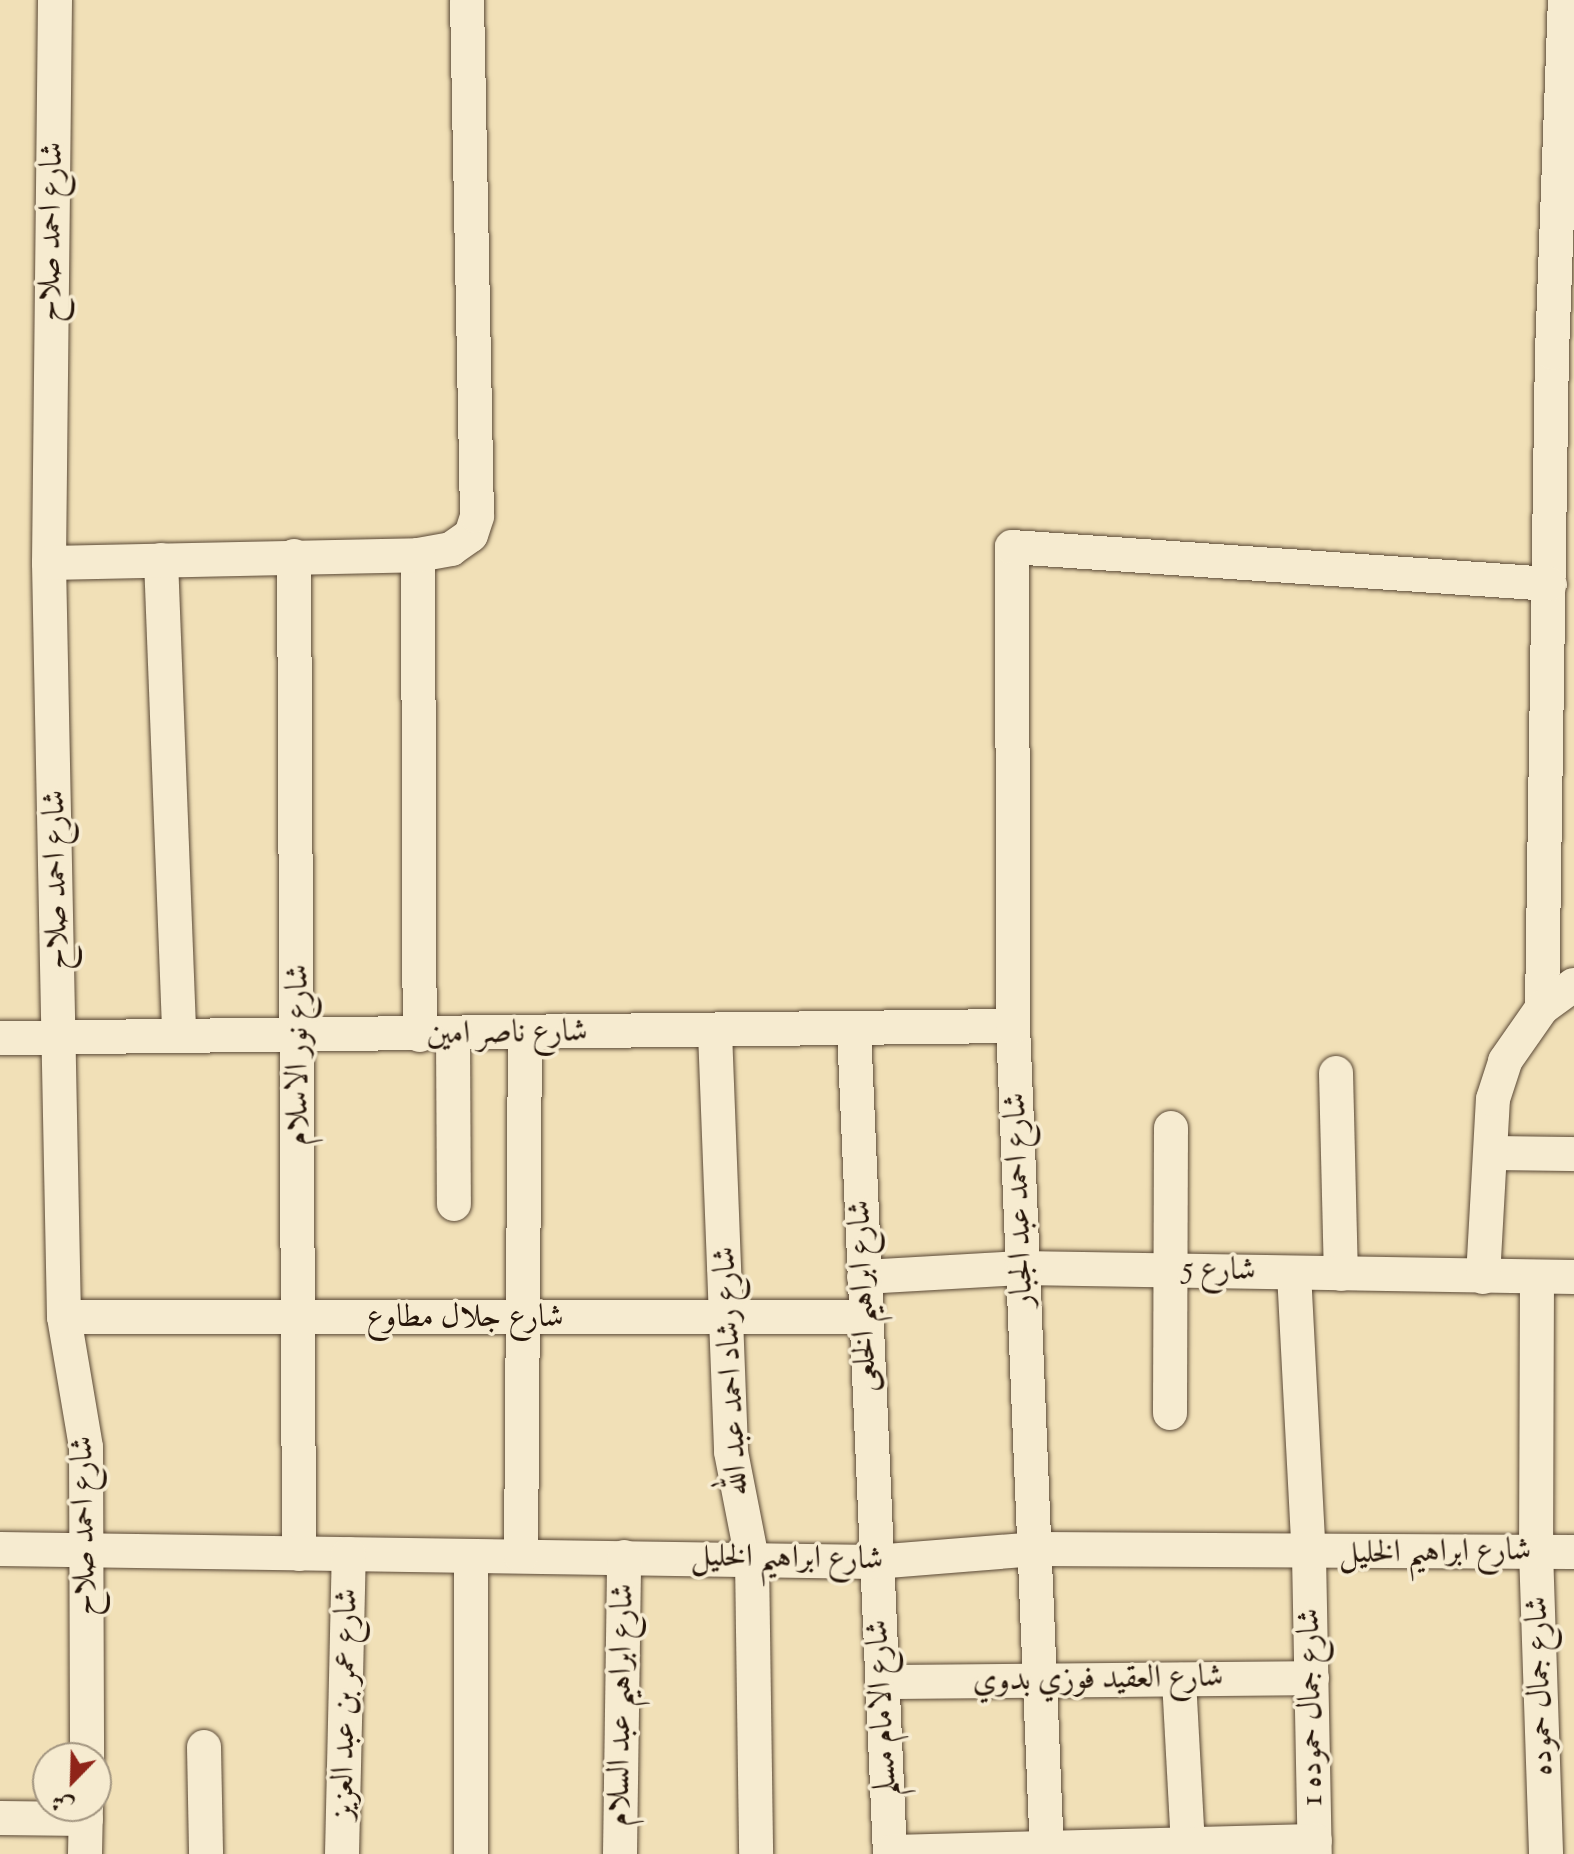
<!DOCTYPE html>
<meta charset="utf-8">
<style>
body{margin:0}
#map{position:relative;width:1574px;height:1854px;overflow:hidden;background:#f1e0b7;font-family:"Sorts Mill Goudy",Amiri,serif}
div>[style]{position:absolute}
.roads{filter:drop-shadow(0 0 2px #5a4835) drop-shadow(0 0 2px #5a4835)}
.minor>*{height:34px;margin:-17px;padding:0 17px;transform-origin:17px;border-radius:17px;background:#f6ebd0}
span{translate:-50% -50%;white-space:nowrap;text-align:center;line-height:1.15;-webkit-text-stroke:7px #f6ebd0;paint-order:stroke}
.street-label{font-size:32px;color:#27160a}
.north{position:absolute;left:32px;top:1742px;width:80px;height:80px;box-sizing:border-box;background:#f6ebd0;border:2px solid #a39681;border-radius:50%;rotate:203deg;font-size:22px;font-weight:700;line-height:32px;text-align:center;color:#27160a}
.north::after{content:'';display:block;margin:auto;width:28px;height:36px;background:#8f2418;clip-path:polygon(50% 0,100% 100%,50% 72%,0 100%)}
</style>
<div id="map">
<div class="roads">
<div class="minor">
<div style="left:55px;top:0;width:563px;rotate:90.61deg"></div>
<div style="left:49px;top:563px;width:754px;rotate:88.86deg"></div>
<div style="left:64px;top:1317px;width:132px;rotate:80.4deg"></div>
<div style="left:86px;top:1447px;width:311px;rotate:89.8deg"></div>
<div style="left:418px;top:555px;width:480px;rotate:89.8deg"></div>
<div style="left:294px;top:556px;width:998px;rotate:89.71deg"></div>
<div style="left:161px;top:560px;width:476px;rotate:87.8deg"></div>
<div style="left:49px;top:563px;width:369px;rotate:-1.2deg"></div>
<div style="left:418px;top:555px;width:34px;rotate:-10deg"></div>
<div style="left:451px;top:549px;width:24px;rotate:-35deg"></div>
<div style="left:471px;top:535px;width:20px;rotate:-72deg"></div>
<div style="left:477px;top:516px;width:516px;rotate:-91.11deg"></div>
<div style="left:1542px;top:1008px;width:655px;rotate:-89.13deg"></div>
<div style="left:1552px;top:353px;width:353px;rotate:-87.9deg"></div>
<div style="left:854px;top:1030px;width:825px;rotate:87.5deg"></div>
<div style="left:715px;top:1032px;width:420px;rotate:87.8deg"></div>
<div style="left:731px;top:1452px;width:109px;rotate:78.9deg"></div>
<div style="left:752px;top:1559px;width:295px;rotate:89.2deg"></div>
<div style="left:453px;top:1034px;width:170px;rotate:89.7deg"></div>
<div style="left:0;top:1038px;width:1013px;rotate:-0.68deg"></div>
<div style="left:1336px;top:1073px;width:201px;rotate:88.6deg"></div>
<div style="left:1492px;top:1153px;width:82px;rotate:0.7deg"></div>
<div style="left:1294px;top:1273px;width:282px;rotate:87deg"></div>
<div style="left:1309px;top:1555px;width:299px;rotate:88.9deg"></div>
<div style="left:864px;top:1277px;width:157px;rotate:-3.3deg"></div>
<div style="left:1021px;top:1268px;width:553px;rotate:0.93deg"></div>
<div style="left:1483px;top:1277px;width:178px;rotate:-86.8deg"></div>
<div style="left:1493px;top:1099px;width:40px;rotate:-72deg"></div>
<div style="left:1505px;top:1061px;width:65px;rotate:-55.1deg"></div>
<div style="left:1542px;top:1008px;width:39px;rotate:-36deg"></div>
<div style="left:1537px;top:1277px;width:274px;rotate:90.2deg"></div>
<div style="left:1536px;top:1551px;width:303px;rotate:88.1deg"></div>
<div style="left:64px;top:1317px;width:801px"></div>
<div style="left:1170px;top:1413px;width:285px;rotate:-89.8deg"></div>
<div style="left:0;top:1549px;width:875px;rotate:0.85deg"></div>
<div style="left:875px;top:1562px;width:164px;rotate:-4.6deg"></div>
<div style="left:1038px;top:1549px;width:536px;rotate:0.32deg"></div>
<div style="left:521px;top:1556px;width:523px;rotate:-89.56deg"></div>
<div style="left:1179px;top:1680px;width:166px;rotate:86.9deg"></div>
<div style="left:884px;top:1682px;width:428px;rotate:-0.5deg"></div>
<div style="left:204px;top:1747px;width:107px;rotate:88.9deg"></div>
<div style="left:0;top:1818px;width:86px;rotate:0.7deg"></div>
<div style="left:890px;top:1852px;width:425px;rotate:-1.5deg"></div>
<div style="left:85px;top:1854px;width:48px;rotate:-88.8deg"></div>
<div style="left:342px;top:1854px;width:300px;rotate:-88.7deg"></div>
<div style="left:471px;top:1854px;width:298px;rotate:-90deg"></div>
<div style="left:620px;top:1854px;width:297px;rotate:-89.2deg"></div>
<div style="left:1047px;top:1854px;width:829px;rotate:-92.35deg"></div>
<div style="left:1013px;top:1026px;width:479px;rotate:-90.1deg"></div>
<div style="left:1012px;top:547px;width:539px;rotate:3.93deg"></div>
</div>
</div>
<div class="street-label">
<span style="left:52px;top:232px;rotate:-89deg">شارع احمد صلاح</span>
<span style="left:57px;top:880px;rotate:-91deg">شارع احمد صلاح</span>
<span style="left:507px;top:1034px;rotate:-1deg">شارع ناصر امين</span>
<span style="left:299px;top:1055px;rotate:-90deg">شارع نور الاسلام</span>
<span style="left:1020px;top:1200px;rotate:-92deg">شارع احمد عبد الجبار</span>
<span style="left:1219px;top:1271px;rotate:1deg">شارع 5</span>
<span style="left:864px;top:1296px;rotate:-92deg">شارع ابراهيم الخلعى</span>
<span style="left:465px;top:1318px">شارع جلال مطاوع</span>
<span style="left:732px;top:1371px;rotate:-93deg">شارع رشاد احمد عبد الله</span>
<span style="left:85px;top:1526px;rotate:-91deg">شارع احمد صلاح</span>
<span style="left:1435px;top:1553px;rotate:-1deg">شارع ابراهيم الخليل</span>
<span style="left:787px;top:1559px;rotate:1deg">شارع ابراهيم الخليل</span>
<span style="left:1098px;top:1680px;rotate:-1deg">شارع العقيد فوزي بدوي</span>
<span style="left:1541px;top:1686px;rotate:-92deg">شارع جمال حموده</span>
<span style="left:346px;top:1704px;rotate:-89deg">شارع عمر بن عبد العزيز</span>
<span style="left:622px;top:1705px;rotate:-89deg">شارع ابراهيم عبد السلام</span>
<span style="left:1312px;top:1707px;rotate:-91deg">شارع جمال حموده 1</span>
<span style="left:883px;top:1708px;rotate:-93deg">شارع الامام مسلم</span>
</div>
<div class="north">ش</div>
</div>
